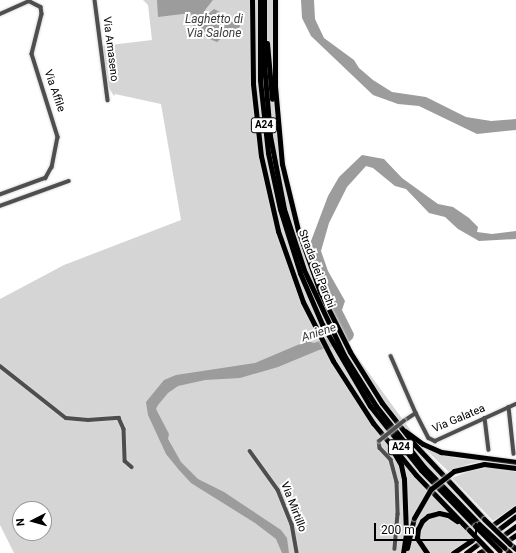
<!DOCTYPE html>
<style>
body{margin:0}
#map{position:relative;width:516px;height:553px;overflow:hidden;background:#fff;font-family:Roboto,sans-serif}
div>[style]{position:absolute}
.green>*{inset:0;background:#d5d5d5}
.water>*{inset:0;background:#9c9c9c}
.highway-tunnel>*{height:5px;margin-top:-2.5px;transform-origin:0;background:repeating-linear-gradient(90deg,#d9d9d9 0 5px,transparent 0 7.5px)}
.roads{filter:drop-shadow(0 0 1px #dbdbdb) drop-shadow(0 0 1px #dbdbdb)}
.minor>*{height:3.5px;margin:-1.75px;padding:0 1.75px;transform-origin:1.75px;border-radius:1.75px;background:#4e4e4e}
.highway>*{height:5px;margin:-2.5px;padding:0 2.5px;transform-origin:2.5px;border-radius:2.5px;background:#000}
.bridges{filter:drop-shadow(0 0 1px #dbdbdb) drop-shadow(0 0 1px #dbdbdb)}
.minor-bridge>*{height:3.5px;margin:-1.75px;padding:0 1.75px;transform-origin:1.75px;border-radius:1.75px;background:#4e4e4e}
.highway-bridge>*{height:5px;margin:-2.5px;padding:0 2.5px;transform-origin:2.5px;border-radius:2.5px;background:#000}
span{translate:-50% -50%;white-space:nowrap;text-align:center;line-height:1.15;-webkit-text-stroke:4px #fff;paint-order:stroke}
.shield-label span{padding:1px 3px;background:#fff;border:1px solid;border-radius:3px;-webkit-text-stroke-width:0}
.shield-label{font-size:10px;color:#000;font-weight:700}
.street-label{font-size:11px;color:#000}
.water-label{font-size:12px;color:#3d3d3d;font-style:italic}
.north{position:absolute;left:12px;top:501px;width:40px;height:40px;box-sizing:border-box;background:#fff;border:1px solid #999;border-radius:50%;rotate:264deg;font-size:11px;font-weight:700;line-height:16px;text-align:center;color:#000}
.north::after{content:'';display:block;margin:auto;width:14px;height:18px;background:#000;clip-path:polygon(50% 0,100% 100%,50% 72%,0 100%)}
.scale{position:absolute;left:374px;top:523px;width:103px;height:18px;box-sizing:border-box;border:2px solid #000;border-top:0;padding-left:5px;font-size:12px;line-height:14px;white-space:nowrap;color:#000;-webkit-text-stroke:3px #fff;paint-order:stroke}
</style>
<div id="map">
<div class="green">
<div style="clip-path:polygon(evenodd,143px 0,277px 0,278px 99px,283px 156px,300px 229px,338px 327px,352px 350px,425px 450px,492px 522px,451px 553px,14px 553px,0 525px,0 299px,64px 265px,181px 220px,161px 104px,115px 94px,114px 96px,109px 88px,102px 46px,152px 40px,148px 5px,143px 0,20px 509px,44px 509px,44px 533px,20px 533px,20px 509px)"></div>
<div style="clip-path:polygon(422px 446px,455px 458px,485px 461px,469px 464px,449px 472px)"></div>
<div style="clip-path:polygon(496px 467px,516px 472px,516px 505px,493px 521px,452px 478px,472px 470px)"></div>
</div>
<div class="water">
<div style="clip-path:polygon(157px 0,213px 0,205px 10px,207px 15px,214px 9px,241px 23px,239px 28px,231px 30px,217px 42px,195px 33px,191px 13px,158px 17px)"></div>
<div style="clip-path:polygon(301px 0,314px 0,315px 19px,324px 38px,354px 60px,359px 68px,373px 80px,392px 92px,426px 97px,466px 117px,491px 121px,516px 119px,516px 130px,477px 134px,419px 106px,398px 104px,373px 95px,311px 36px,302px 18px)"></div>
<div style="clip-path:polygon(362px 155px,384px 159px,402px 178px,438px 204px,453px 207px,469px 218px,478px 227px,477px 232px,492px 234px,516px 231px,516px 239px,479px 241px,458px 229px,445px 217px,429px 213px,406px 189px,395px 186px,373px 168px,366px 166px,347px 187px,329px 223px,321px 251px,328px 271px,345px 301px,342px 310px,354px 334px,353px 338px,348px 343px,319px 350px,278px 367px,240px 378px,205px 380px,178px 386px,168px 393px,158px 405px,156px 409px,169px 434px,168px 439px,181px 462px,198px 479px,224px 492px,281px 530px,287px 538px,289px 553px,282px 553px,276px 539px,255px 523px,191px 483px,179px 470px,166px 454px,148px 415px,146px 402px,164px 380px,176px 375px,255px 363px,307px 341px,314px 343px,340px 334px,329px 300px,312px 259px,311px 241px,328px 196px,339px 177px)"></div>
</div>
<div class="highway-tunnel">
<div style="left:473px;top:540px;width:26px;rotate:-37deg"></div>
<div style="left:484px;top:550px;width:26px;rotate:-37deg"></div>
</div>
<div class="roads">
<div class="minor">
<div style="left:95px;top:0;width:101px;rotate:82.6deg"></div>
<div style="left:0;top:14px;width:32px;rotate:-24deg"></div>
<div style="left:29px;top:1px;width:13px;rotate:27deg"></div>
<div style="left:41px;top:7px;width:7px;rotate:82deg"></div>
<div style="left:42px;top:14px;width:41px;rotate:104deg"></div>
<div style="left:32px;top:54px;width:87px;rotate:72.6deg"></div>
<div style="left:58px;top:137px;width:31px;rotate:101deg"></div>
<div style="left:52px;top:167px;width:13px;rotate:119deg"></div>
<div style="left:46px;top:178px;width:49px;rotate:159.7deg"></div>
<div style="left:0;top:206px;width:73px;rotate:-19.9deg"></div>
<div style="left:391px;top:356px;width:62px;rotate:66.3deg"></div>
<div style="left:0;top:366px;width:84px;rotate:38.2deg"></div>
<div style="left:66px;top:418px;width:22px;rotate:5deg"></div>
<div style="left:88px;top:420px;width:31px;rotate:-4deg"></div>
<div style="left:119px;top:418px;width:12px;rotate:66deg"></div>
<div style="left:124px;top:429px;width:32px;rotate:88deg"></div>
<div style="left:125px;top:461px;width:9px;rotate:41deg"></div>
<div style="left:509px;top:407px;width:47px;rotate:83.9deg"></div>
<div style="left:485px;top:418px;width:32px;rotate:83deg"></div>
<div style="left:404px;top:421px;width:14px;rotate:-34deg"></div>
<div style="left:416px;top:413px;width:28px;rotate:63deg"></div>
<div style="left:429px;top:438px;width:7px;rotate:27deg"></div>
<div style="left:435px;top:441px;width:89px;rotate:-24.6deg"></div>
<div style="left:379px;top:441px;width:7px;rotate:82deg"></div>
<div style="left:380px;top:448px;width:16px;rotate:47deg"></div>
<div style="left:391px;top:460px;width:23px;rotate:75deg"></div>
<div style="left:397px;top:482px;width:32px;rotate:88deg"></div>
<div style="left:398px;top:514px;width:35px;rotate:95deg"></div>
<div style="left:250px;top:451px;width:48px;rotate:54.3deg"></div>
<div style="left:278px;top:490px;width:37px;rotate:68deg"></div>
<div style="left:292px;top:524px;width:29px;rotate:80deg"></div>
</div>
<div class="highway">
<div style="left:252px;top:0;width:84px;rotate:89.3deg"></div>
<div style="left:253px;top:84px;width:72px;rotate:83.7deg"></div>
<div style="left:261px;top:156px;width:77px;rotate:77.2deg"></div>
<div style="left:278px;top:231px;width:75px;rotate:70.6deg"></div>
<div style="left:303px;top:302px;width:66px;rotate:63deg"></div>
<div style="left:333px;top:361px;width:74px;rotate:57.2deg"></div>
<div style="left:373px;top:423px;width:67px;rotate:50.4deg"></div>
<div style="left:416px;top:475px;width:76px;rotate:46.1deg"></div>
<div style="left:260px;top:0;width:80px;rotate:90deg"></div>
<div style="left:260px;top:80px;width:73px;rotate:83.7deg"></div>
<div style="left:268px;top:153px;width:57px;rotate:77.9deg"></div>
<div style="left:280px;top:209px;width:67px;rotate:72.6deg"></div>
<div style="left:300px;top:273px;width:56px;rotate:66.7deg"></div>
<div style="left:322px;top:324px;width:95px;rotate:59.7deg"></div>
<div style="left:370px;top:406px;width:82px;rotate:51.4deg"></div>
<div style="left:421px;top:470px;width:78px;rotate:46deg"></div>
<div style="left:264px;top:0;width:64px;rotate:90deg"></div>
<div style="left:264px;top:64px;width:72px;rotate:85.2deg"></div>
<div style="left:270px;top:136px;width:74px;rotate:79.1deg"></div>
<div style="left:284px;top:209px;width:64px;rotate:71.8deg"></div>
<div style="left:304px;top:270px;width:94px;rotate:64.8deg"></div>
<div style="left:344px;top:355px;width:60px;rotate:57.9deg"></div>
<div style="left:376px;top:406px;width:78px;rotate:51.8deg"></div>
<div style="left:424px;top:467px;width:79px;rotate:46deg"></div>
<div style="left:275px;top:0;width:86px;rotate:90deg"></div>
<div style="left:275px;top:86px;width:78px;rotate:84.9deg"></div>
<div style="left:282px;top:164px;width:68px;rotate:76.4deg"></div>
<div style="left:298px;top:230px;width:66px;rotate:70.5deg"></div>
<div style="left:320px;top:292px;width:67px;rotate:63.4deg"></div>
<div style="left:350px;top:352px;width:60px;rotate:57.9deg"></div>
<div style="left:382px;top:403px;width:52px;rotate:52deg"></div>
<div style="left:414px;top:444px;width:103px;rotate:47deg"></div>
<div style="left:267px;top:43px;width:56px;rotate:84.9deg"></div>
<div style="left:405px;top:431px;width:22px;rotate:36deg"></div>
<div style="left:423px;top:444px;width:20px;rotate:24deg"></div>
<div style="left:441px;top:452px;width:76px;rotate:7.6deg"></div>
<div style="left:393px;top:451px;width:16px;rotate:60deg"></div>
<div style="left:401px;top:465px;width:14px;rotate:78deg"></div>
<div style="left:404px;top:479px;width:55px;rotate:87.9deg"></div>
<div style="left:406px;top:534px;width:19px;rotate:99deg"></div>
<div style="left:494px;top:524px;width:27px;rotate:-36deg"></div>
<div style="left:499px;top:529px;width:21px;rotate:-37deg"></div>
<div style="left:505px;top:534px;width:14px;rotate:-36deg"></div>
<div style="left:510px;top:539px;width:7px;rotate:-34deg"></div>
<div style="left:510px;top:544px;width:8px;rotate:40deg"></div>
<div style="left:407px;top:548px;width:31px;rotate:-77deg"></div>
<div style="left:505px;top:548px;width:7px;rotate:45deg"></div>
<div style="left:427px;top:553px;width:18px;rotate:-124deg"></div>
<div style="left:417px;top:538px;width:9px;rotate:-84deg"></div>
<div style="left:418px;top:529px;width:9px;rotate:-63deg"></div>
<div style="left:422px;top:521px;width:8px;rotate:-40deg"></div>
<div style="left:428px;top:516px;width:11px;rotate:-15deg"></div>
<div style="left:439px;top:513px;width:9px;rotate:13deg"></div>
<div style="left:448px;top:515px;width:11px;rotate:34deg"></div>
<div style="left:453px;top:553px;width:23px;rotate:-34deg"></div>
<div style="left:466px;top:553px;width:15px;rotate:-37deg"></div>
<div style="left:479px;top:553px;width:6px;rotate:-31deg"></div>
</div>
</div>
<div class="bridges">
<div class="minor-bridge">
<div style="left:379px;top:441px;width:32px;rotate:-39deg"></div>
</div>
<div class="highway-bridge">
<div style="left:414px;top:518px;width:34px;rotate:-60deg"></div>
<div style="left:431px;top:489px;width:29px;rotate:-38deg"></div>
<div style="left:454px;top:471px;width:31px;rotate:-13deg"></div>
<div style="left:484px;top:464px;width:32px;rotate:7deg"></div>
<div style="left:484px;top:519px;width:36px;rotate:44deg"></div>
<div style="left:479px;top:524px;width:35px;rotate:43deg"></div>
<div style="left:475px;top:526px;width:35px;rotate:45deg"></div>
<div style="left:469px;top:530px;width:32px;rotate:46deg"></div>
</div>
</div>
<div class="shield-label">
<span style="left:264px;top:125px">A24</span>
<span style="left:401px;top:447px">A24</span>
</div>
<div class="street-label">
<span style="left:110px;top:49px;rotate:83deg">Via Amaseno</span>
<span style="left:54px;top:91px;rotate:71deg">Via Affile</span>
<span style="left:316px;top:269px;rotate:69deg">Strada dei Parchi</span>
<span style="left:459px;top:419px;rotate:-23deg">Via Galatea</span>
<span style="left:293px;top:507px;rotate:69deg">Via Mirtillo</span>
</div>
<div class="water-label">
<span style="left:214px;top:27px">Laghetto di<br>Via Salone</span>
<span style="left:319px;top:333px;rotate:-18deg">Aniene</span>
</div>
<div class="north">N</div>
<div class="scale">200 m</div>
</div>
